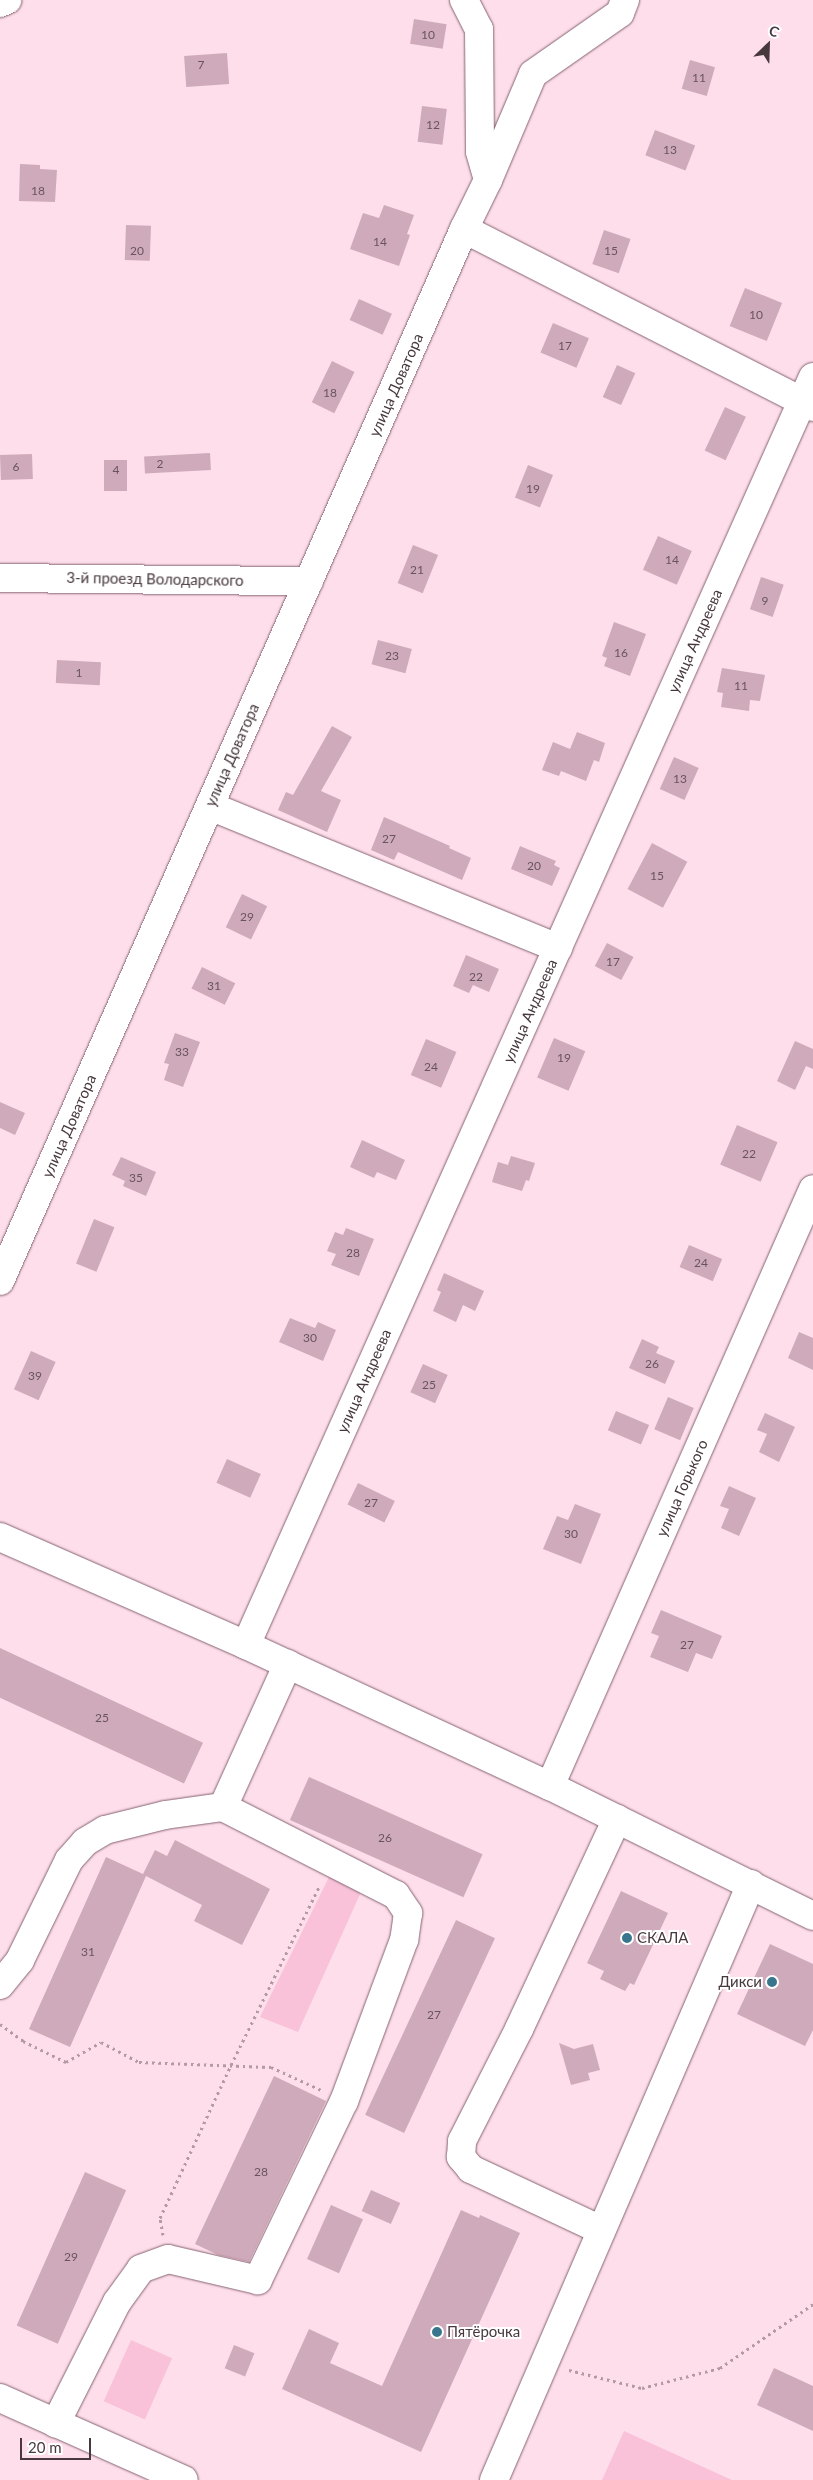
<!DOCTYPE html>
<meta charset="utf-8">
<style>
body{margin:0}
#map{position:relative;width:813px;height:2480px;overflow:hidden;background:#fedeeb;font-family:Lato,sans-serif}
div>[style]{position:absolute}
.green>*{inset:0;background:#f9c2d9;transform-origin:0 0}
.building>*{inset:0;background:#cfaaba;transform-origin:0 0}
.path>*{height:3px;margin-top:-1.5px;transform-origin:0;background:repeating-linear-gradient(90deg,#b299a3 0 2.5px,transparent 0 6.5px)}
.roads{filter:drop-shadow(0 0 1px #856371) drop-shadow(0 0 1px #856371)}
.minor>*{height:28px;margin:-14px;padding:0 14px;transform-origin:14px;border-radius:14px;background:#fff}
.dots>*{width:14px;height:14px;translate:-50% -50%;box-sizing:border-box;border:2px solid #fff;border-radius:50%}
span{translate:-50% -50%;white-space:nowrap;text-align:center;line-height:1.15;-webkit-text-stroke:4px #fff;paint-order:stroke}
.number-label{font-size:12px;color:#69545d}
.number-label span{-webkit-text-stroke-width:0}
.street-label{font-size:15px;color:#47383e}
.poi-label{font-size:15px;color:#47383e}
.left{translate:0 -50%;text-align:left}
.right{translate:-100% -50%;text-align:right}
.north{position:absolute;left:743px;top:20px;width:50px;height:50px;-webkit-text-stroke:4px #fff;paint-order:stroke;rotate:24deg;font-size:14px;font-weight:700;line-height:20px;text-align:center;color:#47383e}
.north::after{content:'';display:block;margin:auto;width:18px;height:22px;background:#47383e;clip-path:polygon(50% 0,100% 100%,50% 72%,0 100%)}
.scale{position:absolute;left:20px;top:2438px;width:71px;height:22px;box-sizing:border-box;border:2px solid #47383e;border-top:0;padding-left:6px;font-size:15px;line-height:18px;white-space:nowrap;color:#47383e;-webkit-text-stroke:4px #fff;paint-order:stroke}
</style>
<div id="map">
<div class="green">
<div style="clip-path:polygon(330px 1875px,361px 1892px,298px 2032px,260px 2017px)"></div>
<div style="left:131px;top:2340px;width:45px;height:67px;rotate:24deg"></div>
<div style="clip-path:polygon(624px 2431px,732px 2480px,602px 2480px)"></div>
</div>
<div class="building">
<div style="left:414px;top:19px;width:33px;height:25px;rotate:9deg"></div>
<div style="left:227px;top:53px;width:31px;height:43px;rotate:86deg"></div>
<div style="left:690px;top:60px;width:26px;height:30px;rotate:16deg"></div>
<div style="left:422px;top:106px;width:25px;height:36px;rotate:7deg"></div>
<div style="left:655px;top:130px;width:43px;height:27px;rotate:21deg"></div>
<div style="clip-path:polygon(20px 164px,40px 165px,40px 169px,57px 170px,55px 202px,19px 201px)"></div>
<div style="clip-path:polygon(384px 205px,414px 215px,407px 234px,410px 235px,399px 266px,350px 249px,363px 213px,379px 218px)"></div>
<div style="left:126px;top:225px;width:25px;height:35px;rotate:2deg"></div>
<div style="left:604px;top:230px;width:28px;height:36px;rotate:19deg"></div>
<div style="left:745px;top:288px;width:40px;height:41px;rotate:22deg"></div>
<div style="left:359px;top:299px;width:36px;height:23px;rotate:24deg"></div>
<div style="left:553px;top:323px;width:39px;height:32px;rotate:23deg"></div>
<div style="left:332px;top:361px;width:25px;height:46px;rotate:26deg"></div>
<div style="left:617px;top:365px;width:20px;height:35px;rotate:24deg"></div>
<div style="left:725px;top:407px;width:23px;height:48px;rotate:25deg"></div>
<div style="left:210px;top:453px;width:17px;height:66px;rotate:87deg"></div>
<div style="left:32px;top:454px;width:25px;height:32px;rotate:88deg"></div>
<div style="left:104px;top:460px;width:23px;height:31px"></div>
<div style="left:528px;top:465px;width:27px;height:35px;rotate:22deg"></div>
<div style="left:658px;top:536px;width:37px;height:37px;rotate:24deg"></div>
<div style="left:413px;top:545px;width:27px;height:41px;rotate:22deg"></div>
<div style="left:761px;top:577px;width:24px;height:34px;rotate:19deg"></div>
<div style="clip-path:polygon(614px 622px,646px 634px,630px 676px,604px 666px,607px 658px,602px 656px)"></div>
<div style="left:378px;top:640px;width:35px;height:25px;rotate:15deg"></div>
<div style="left:57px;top:660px;width:44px;height:23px;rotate:3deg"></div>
<div style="clip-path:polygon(722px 668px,765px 675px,760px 701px,750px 700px,749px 711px,721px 707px,723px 693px,717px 692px)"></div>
<div style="clip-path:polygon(332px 726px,352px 737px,321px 791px,341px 800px,327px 832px,278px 810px,286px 792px,293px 795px)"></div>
<div style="clip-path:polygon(577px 732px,605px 743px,599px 762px,594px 760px,586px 781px,561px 771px,559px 776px,542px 770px,553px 742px,570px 749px)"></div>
<div style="left:674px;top:757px;width:27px;height:35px;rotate:24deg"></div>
<div style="clip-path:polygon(384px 817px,450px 846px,449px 848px,471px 858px,462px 880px,398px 852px,394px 860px,371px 850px)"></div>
<div style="left:652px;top:843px;width:40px;height:52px;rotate:28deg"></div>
<div style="clip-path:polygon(520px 846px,556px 861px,554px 865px,560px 868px,552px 886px,511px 869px)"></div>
<div style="left:242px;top:894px;width:28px;height:37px;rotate:26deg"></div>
<div style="left:607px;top:943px;width:30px;height:26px;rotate:28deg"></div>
<div style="clip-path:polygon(466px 955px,499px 969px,489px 992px,473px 985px,469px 993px,453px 986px)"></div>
<div style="left:202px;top:967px;width:37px;height:24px;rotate:26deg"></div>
<div style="clip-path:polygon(175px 1033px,200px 1042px,183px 1087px,164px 1080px,169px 1064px,164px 1063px)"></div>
<div style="left:554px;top:1038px;width:34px;height:43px;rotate:23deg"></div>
<div style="left:426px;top:1039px;width:33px;height:39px;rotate:23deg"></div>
<div style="clip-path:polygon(795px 1041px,813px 1049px,813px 1069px,806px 1066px,795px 1090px,777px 1081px)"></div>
<div style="clip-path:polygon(0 1102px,25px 1113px,15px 1135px,0 1128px)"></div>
<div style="left:737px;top:1125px;width:44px;height:43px;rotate:23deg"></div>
<div style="clip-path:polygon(362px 1140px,405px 1160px,396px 1180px,377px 1172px,374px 1178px,350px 1167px)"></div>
<div style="clip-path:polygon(511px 1156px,535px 1163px,529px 1181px,526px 1180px,522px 1191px,492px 1182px,498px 1162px,508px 1165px)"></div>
<div style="clip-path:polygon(121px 1157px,156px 1172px,146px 1196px,123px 1186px,125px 1181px,112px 1175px)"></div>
<div style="left:94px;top:1219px;width:22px;height:48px;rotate:22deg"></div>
<div style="clip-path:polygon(346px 1228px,374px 1239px,359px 1276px,331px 1265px,336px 1254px,327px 1251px,335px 1232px,343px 1235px)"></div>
<div style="left:689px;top:1245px;width:36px;height:24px;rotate:23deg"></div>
<div style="clip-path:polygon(444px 1273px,484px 1291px,475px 1311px,463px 1305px,456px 1322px,433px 1311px,441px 1292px,437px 1290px)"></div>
<div style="clip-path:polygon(290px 1318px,315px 1328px,318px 1322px,336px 1330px,323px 1361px,279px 1342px)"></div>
<div style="clip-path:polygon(799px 1332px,813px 1338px,813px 1370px,788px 1358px)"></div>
<div style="clip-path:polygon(642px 1339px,659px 1347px,656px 1353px,675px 1361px,665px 1384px,629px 1368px)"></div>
<div style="left:31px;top:1351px;width:27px;height:42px;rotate:24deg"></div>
<div style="left:423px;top:1364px;width:27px;height:31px;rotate:24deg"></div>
<div style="left:668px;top:1397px;width:28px;height:35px;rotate:23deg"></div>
<div style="left:616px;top:1411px;width:36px;height:21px;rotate:23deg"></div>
<div style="clip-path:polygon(765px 1413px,795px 1427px,779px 1462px,759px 1452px,767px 1434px,757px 1430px)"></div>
<div style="left:227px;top:1459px;width:37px;height:26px;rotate:24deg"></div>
<div style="left:358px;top:1483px;width:41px;height:24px;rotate:26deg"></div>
<div style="clip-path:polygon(729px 1486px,756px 1498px,739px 1536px,721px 1528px,729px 1509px,720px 1506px)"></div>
<div style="clip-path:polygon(575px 1504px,601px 1514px,581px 1564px,543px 1549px,557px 1516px,568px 1520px)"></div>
<div style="clip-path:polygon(661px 1610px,722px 1636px,712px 1659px,696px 1653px,688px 1672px,650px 1657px,659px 1636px,651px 1633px)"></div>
<div style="left:0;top:1648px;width:224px;height:45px;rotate:25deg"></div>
<div style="left:309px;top:1777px;width:190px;height:47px;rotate:24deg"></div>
<div style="clip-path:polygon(175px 1840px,270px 1889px,242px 1945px,194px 1921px,202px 1905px,146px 1876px,70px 2047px,29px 2029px,106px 1857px,143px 1874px,155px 1850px,167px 1856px)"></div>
<div style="clip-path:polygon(621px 1891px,668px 1913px,634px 1985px,630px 1983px,625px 1991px,600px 1979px,604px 1971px,587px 1963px)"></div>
<div style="left:456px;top:1920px;width:43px;height:215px;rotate:25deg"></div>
<div style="clip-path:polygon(770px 1944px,813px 1964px,813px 2030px,805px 2046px,737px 2014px)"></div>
<div style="clip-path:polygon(559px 2043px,574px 2049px,593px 2044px,600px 2070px,588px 2073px,590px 2080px,571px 2085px)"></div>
<div style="clip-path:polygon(274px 2076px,326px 2101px,249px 2262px,218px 2255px,195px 2244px)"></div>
<div style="left:85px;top:2172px;width:45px;height:168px;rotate:24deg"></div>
<div style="left:371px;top:2190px;width:32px;height:23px;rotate:24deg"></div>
<div style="left:331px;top:2205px;width:35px;height:59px;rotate:24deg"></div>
<div style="clip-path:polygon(461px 2210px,479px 2218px,480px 2215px,520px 2233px,421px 2452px,282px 2389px,309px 2329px,339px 2343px,330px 2363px,382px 2386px)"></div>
<div style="left:234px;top:2345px;width:22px;height:25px;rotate:22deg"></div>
<div style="clip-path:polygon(774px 2368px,813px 2386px,813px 2431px,757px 2405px)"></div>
</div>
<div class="path">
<div style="left:0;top:2024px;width:29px;rotate:36deg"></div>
<div style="left:23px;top:2041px;width:48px;rotate:26deg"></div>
<div style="left:66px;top:2062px;width:40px;rotate:-29.7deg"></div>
<div style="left:101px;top:2042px;width:43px;rotate:27.8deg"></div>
<div style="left:139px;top:2062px;width:132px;rotate:2.2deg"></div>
<div style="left:271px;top:2067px;width:55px;rotate:24.7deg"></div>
<div style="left:163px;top:2235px;width:17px;rotate:-100deg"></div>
<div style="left:160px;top:2218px;width:169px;rotate:-65.1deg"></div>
<div style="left:231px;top:2065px;width:201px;rotate:-63.7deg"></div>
<div style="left:569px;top:2370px;width:75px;rotate:13.9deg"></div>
<div style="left:642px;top:2388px;width:81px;rotate:-14.4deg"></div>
<div style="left:720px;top:2368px;width:113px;rotate:-34.5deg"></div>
</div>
<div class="roads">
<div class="minor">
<div style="left:464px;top:0;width:33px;rotate:63deg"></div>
<div style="left:479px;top:29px;width:123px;rotate:89.5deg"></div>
<div style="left:480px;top:152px;width:29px;rotate:74deg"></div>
<div style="left:0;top:3px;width:8px;rotate:-23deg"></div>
<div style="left:464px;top:229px;width:392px;rotate:27deg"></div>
<div style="left:0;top:578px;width:309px;rotate:0.6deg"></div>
<div style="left:210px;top:806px;width:376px;rotate:22.2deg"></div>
<div style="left:0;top:1281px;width:1150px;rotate:-66.2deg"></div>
<div style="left:464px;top:229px;width:55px;rotate:-63.9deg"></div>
<div style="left:488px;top:180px;width:115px;rotate:-67deg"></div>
<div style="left:533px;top:74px;width:106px;rotate:-35deg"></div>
<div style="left:620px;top:13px;width:14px;rotate:-69deg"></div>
<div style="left:0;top:1537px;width:269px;rotate:23.7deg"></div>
<div style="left:246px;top:1645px;width:335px;rotate:24.9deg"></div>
<div style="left:550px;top:1786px;width:293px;rotate:26.3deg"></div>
<div style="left:246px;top:1645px;width:1389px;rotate:-65.91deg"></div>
<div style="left:550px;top:1786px;width:652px;rotate:-66.22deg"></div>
<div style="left:223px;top:1807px;width:157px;rotate:-65.6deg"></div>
<div style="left:0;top:1985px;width:32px;rotate:-51deg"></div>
<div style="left:20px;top:1960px;width:111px;rotate:-63.9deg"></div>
<div style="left:69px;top:1860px;width:24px;rotate:-48deg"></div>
<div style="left:85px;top:1842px;width:23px;rotate:-31deg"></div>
<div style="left:105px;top:1830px;width:62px;rotate:-14deg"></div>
<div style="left:165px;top:1815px;width:59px;rotate:-7.9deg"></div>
<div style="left:223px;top:1807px;width:194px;rotate:27deg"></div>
<div style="left:396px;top:1895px;width:22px;rotate:56deg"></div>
<div style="left:408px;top:1913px;width:27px;rotate:98deg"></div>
<div style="left:404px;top:1940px;width:172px;rotate:110.4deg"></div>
<div style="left:344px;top:2101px;width:199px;rotate:115.7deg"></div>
<div style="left:258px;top:2280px;width:92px;rotate:-166.9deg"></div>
<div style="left:168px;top:2259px;width:29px;rotate:160deg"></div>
<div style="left:141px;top:2269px;width:41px;rotate:126deg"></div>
<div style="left:117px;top:2302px;width:136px;rotate:116.8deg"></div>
<div style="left:601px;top:2230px;width:144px;rotate:-154.9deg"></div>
<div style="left:471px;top:2169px;width:16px;rotate:-130deg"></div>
<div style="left:461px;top:2157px;width:16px;rotate:-86deg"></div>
<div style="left:462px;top:2141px;width:126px;rotate:-63deg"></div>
<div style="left:519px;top:2029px;width:232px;rotate:-65deg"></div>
<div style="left:0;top:2398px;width:201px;rotate:24deg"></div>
<div style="left:494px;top:2480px;width:649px;rotate:-66.67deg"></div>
</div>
</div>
<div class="dots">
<div style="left:627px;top:1938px;background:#39768d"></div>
<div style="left:772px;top:1982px;background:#39768d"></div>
<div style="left:437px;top:2332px;background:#39768d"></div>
</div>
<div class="number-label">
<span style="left:428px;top:35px">10</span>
<span style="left:201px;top:65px">7</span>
<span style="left:699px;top:78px">11</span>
<span style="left:433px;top:125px">12</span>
<span style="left:670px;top:150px">13</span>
<span style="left:38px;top:191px">18</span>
<span style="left:380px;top:242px">14</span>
<span style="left:137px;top:251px">20</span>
<span style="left:611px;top:251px">15</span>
<span style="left:756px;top:315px">10</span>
<span style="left:565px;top:346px">17</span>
<span style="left:330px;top:393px">18</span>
<span style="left:160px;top:464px">2</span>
<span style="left:16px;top:467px">6</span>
<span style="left:116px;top:470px">4</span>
<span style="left:533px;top:489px">19</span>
<span style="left:672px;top:560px">14</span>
<span style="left:417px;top:570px">21</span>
<span style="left:765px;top:601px">9</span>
<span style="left:621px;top:653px">16</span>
<span style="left:392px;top:656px">23</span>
<span style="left:79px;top:673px">1</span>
<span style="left:741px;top:686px">11</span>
<span style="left:680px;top:779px">13</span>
<span style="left:389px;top:839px">27</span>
<span style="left:534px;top:866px">20</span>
<span style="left:657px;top:876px">15</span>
<span style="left:247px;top:917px">29</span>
<span style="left:613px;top:962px">17</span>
<span style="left:476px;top:977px">22</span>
<span style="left:214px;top:986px">31</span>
<span style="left:182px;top:1052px">33</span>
<span style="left:564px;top:1058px">19</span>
<span style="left:431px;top:1067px">24</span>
<span style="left:749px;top:1154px">22</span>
<span style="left:136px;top:1178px">35</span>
<span style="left:353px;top:1253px">28</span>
<span style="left:701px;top:1263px">24</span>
<span style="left:310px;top:1338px">30</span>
<span style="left:652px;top:1364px">26</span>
<span style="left:35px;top:1376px">39</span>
<span style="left:429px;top:1385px">25</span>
<span style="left:371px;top:1503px">27</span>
<span style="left:571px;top:1534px">30</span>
<span style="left:687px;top:1645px">27</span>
<span style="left:102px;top:1718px">25</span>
<span style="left:385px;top:1838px">26</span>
<span style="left:88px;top:1952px">31</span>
<span style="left:434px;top:2015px">27</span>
<span style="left:261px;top:2172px">28</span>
<span style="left:71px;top:2257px">29</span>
</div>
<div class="street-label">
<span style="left:396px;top:385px;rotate:-66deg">улица Доватора</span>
<span style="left:155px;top:579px;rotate:1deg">3-й проезд Володарского</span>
<span style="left:695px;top:641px;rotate:-66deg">улица Андреева</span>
<span style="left:232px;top:755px;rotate:-66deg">улица Доватора</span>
<span style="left:530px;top:1011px;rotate:-66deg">улица Андреева</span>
<span style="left:69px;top:1126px;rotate:-66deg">улица Доватора</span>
<span style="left:364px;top:1381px;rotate:-66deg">улица Андреева</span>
<span style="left:682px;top:1488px;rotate:-66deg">улица Горького</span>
</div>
<div class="poi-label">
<span class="left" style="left:637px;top:1938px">СКАЛА</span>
<span class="right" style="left:762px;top:1982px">Дикси</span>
<span class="left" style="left:447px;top:2332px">Пятёрочка</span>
</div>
<div class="north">С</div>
<div class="scale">20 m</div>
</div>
